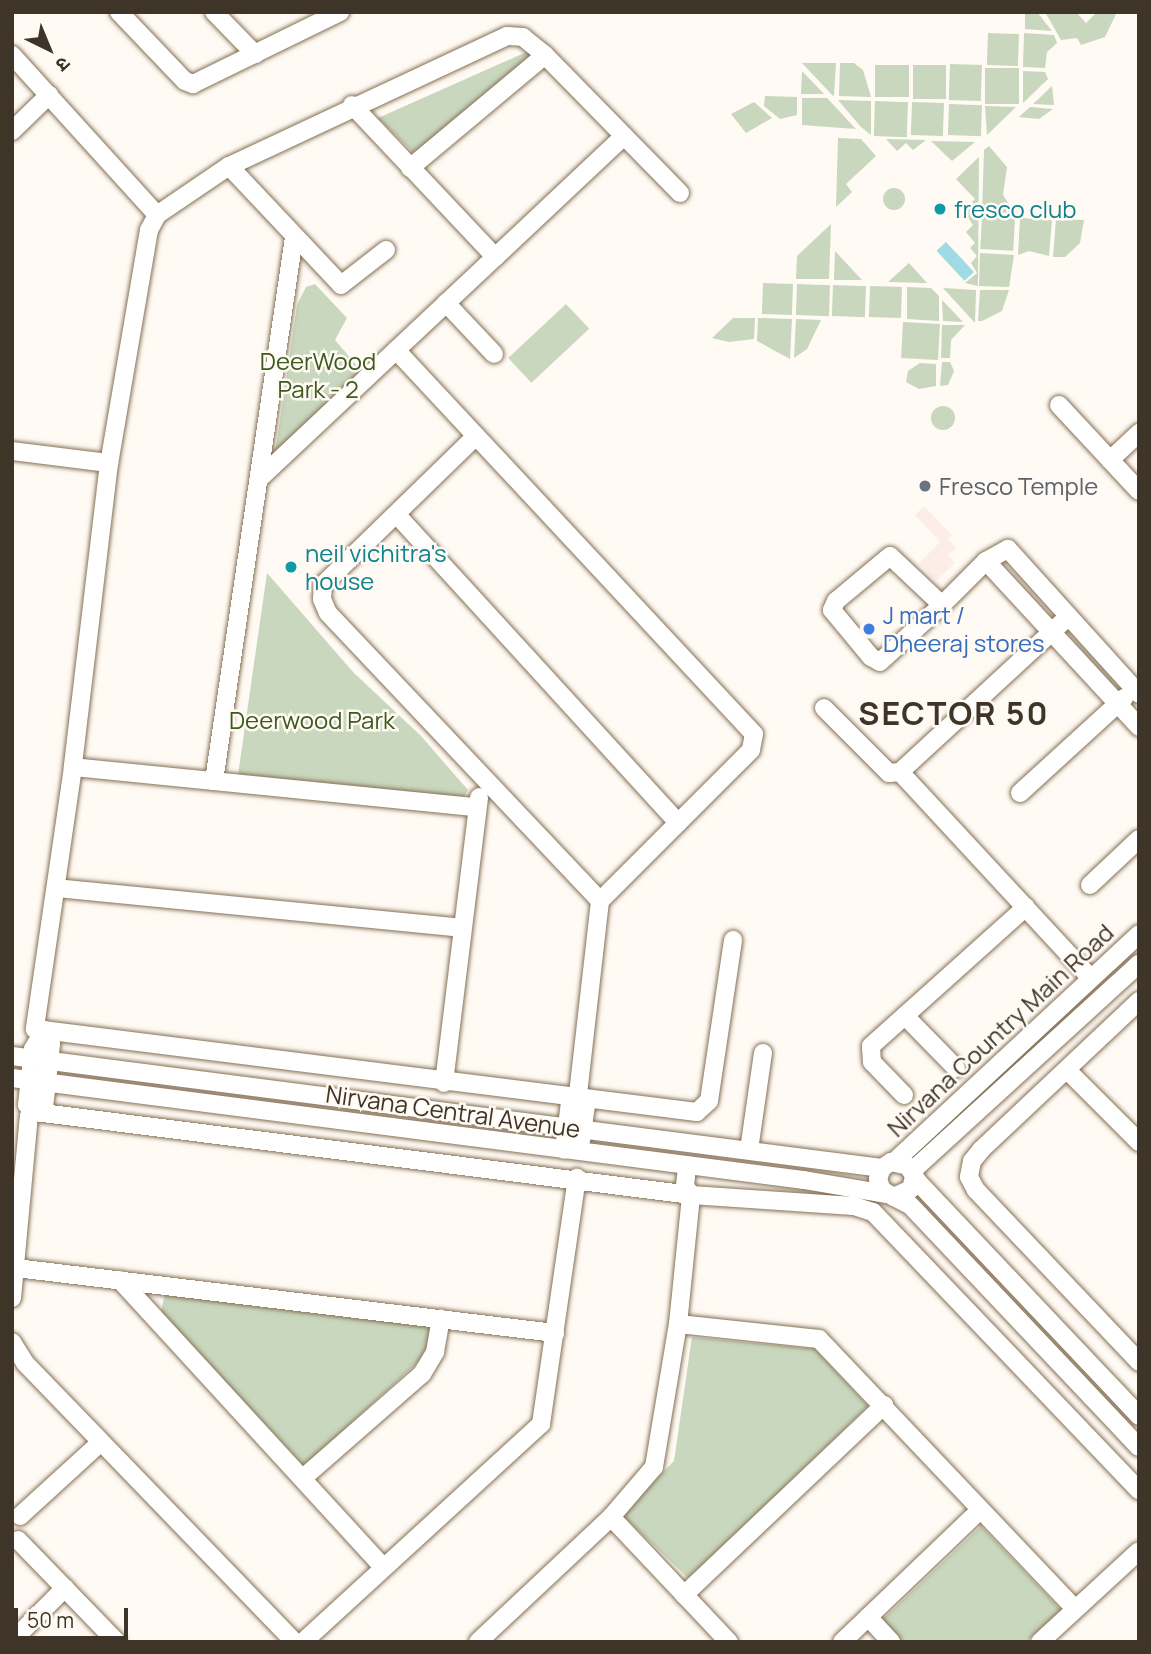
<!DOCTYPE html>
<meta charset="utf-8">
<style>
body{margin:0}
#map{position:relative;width:1151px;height:1654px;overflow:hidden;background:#fffaf3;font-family:Manrope,"Noto Sans Devanagari",sans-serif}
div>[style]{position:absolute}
.education>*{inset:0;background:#fcede7}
.green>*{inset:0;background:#c8d7bd;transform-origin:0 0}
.round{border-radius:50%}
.water>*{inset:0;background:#9edbe4;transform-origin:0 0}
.roads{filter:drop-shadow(0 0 2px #857054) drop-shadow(0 0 2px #857054)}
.minor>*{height:18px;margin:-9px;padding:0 9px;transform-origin:9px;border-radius:9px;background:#fff}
.dots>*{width:19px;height:19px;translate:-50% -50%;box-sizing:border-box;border:4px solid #fffaf3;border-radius:50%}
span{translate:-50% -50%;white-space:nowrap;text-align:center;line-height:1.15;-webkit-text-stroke:5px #fffaf3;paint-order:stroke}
.culture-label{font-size:24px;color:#0d838f}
.left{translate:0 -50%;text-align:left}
.park-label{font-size:24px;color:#3d5a1f}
.worship-label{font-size:24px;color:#5b616d}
.shop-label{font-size:24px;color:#366cbe}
.street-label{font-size:24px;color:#3e3428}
.district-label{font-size:32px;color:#3e3428;font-weight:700;letter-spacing:2px}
.frame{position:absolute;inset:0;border:14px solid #3e3428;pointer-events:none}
.north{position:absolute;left:14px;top:14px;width:70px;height:70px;-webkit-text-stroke:5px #fffaf3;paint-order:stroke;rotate:137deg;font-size:19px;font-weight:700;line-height:28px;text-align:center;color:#3e3428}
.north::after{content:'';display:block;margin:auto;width:24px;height:32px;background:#3e3428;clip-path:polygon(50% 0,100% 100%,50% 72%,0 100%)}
.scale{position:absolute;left:14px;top:1608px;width:114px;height:32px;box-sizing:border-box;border:4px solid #3e3428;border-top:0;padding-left:9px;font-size:21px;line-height:24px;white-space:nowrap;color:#3e3428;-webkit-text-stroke:5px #fffaf3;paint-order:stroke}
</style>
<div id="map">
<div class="education">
<div style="clip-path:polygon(924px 506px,952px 535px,948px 539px,956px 548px,948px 555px,955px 563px,936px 581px,919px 563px,940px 542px,915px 515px)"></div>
</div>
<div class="green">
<div style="clip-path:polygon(1025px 12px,1037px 12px,1052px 31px,1025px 29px)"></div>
<div style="clip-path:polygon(1045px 12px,1076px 12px,1086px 23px,1097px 12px,1117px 12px,1105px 37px,1081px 45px,1077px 38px,1061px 40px)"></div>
<div style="left:988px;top:33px;width:31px;height:32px;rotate:2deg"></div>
<div style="clip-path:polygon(1024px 33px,1054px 35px,1057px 43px,1047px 52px,1045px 68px,1023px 67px)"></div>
<div style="clip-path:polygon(531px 50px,533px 62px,418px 157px,378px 118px)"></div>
<div style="clip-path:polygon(802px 63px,836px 63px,834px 95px,833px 96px)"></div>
<div style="clip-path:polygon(840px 63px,854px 63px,863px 70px,871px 97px,839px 96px)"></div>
<div style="left:950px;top:64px;width:32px;height:36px;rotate:2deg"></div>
<div style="left:875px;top:65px;width:34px;height:32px"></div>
<div style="left:913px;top:65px;width:33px;height:34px"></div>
<div style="left:985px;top:68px;width:34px;height:36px"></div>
<div style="clip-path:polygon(802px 71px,824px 94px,801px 94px)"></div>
<div style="clip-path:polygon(1023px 71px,1045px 72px,1048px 79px,1023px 103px)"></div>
<div style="clip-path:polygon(1052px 86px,1054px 105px,1033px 104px)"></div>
<div style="clip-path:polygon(765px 96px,797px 97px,797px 115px,780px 119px,764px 106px)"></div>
<div style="clip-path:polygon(802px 98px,827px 98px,856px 129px,802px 125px)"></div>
<div style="clip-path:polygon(838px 100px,871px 101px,871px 135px,861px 127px)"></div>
<div style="left:875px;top:101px;width:33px;height:35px;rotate:2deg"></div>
<div style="clip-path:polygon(754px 102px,772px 118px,746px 133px,731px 114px)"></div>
<div style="left:912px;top:102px;width:32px;height:33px;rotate:2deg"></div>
<div style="left:949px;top:104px;width:33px;height:31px;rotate:2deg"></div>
<div style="clip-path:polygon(985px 106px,1016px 107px,987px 135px)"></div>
<div style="clip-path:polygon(1030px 107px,1052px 109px,1053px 109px,1039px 119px,1019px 117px)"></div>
<div style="clip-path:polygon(838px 138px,861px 139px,876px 156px,846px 184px,852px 192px,836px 207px)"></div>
<div style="clip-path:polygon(886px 139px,926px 140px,913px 150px,906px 143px,897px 151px)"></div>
<div style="clip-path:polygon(931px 141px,975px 142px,952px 161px)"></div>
<div style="clip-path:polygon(989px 146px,1007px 167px,1003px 195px,1015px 213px,982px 212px,984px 150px)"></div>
<div style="clip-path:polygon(979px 157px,978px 286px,965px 283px,977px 273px,971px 263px,977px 256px,970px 248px,975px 243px,966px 232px,973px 225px,963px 210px,975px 199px,956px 179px)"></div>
<div class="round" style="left:883px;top:188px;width:22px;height:22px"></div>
<div style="left:982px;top:217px;width:33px;height:32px;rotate:3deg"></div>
<div style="clip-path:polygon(1020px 218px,1052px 220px,1049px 256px,1029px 251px,1018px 255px)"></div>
<div style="clip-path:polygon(1056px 219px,1084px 220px,1080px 243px,1065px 257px,1053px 257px)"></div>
<div style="clip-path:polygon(831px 224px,829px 279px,796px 279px,797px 256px)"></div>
<div style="clip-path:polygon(835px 251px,862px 280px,834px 280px)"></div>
<div style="clip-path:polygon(980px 253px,1014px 255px,1009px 287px,979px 286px)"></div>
<div style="clip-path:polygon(909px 263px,927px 283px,888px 282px)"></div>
<div style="left:763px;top:283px;width:30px;height:31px;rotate:2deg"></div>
<div style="clip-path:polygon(315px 284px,347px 318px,335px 340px,365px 375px,275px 453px,297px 305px,306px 287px)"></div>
<div style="left:797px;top:284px;width:33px;height:31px;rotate:2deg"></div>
<div style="left:833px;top:285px;width:33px;height:31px;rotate:2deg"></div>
<div style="left:870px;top:286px;width:32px;height:31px;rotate:2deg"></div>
<div style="clip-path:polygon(907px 287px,931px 288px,939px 296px,939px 321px,907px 319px)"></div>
<div style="clip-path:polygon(943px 288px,976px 290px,975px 323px)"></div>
<div style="clip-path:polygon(980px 290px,1009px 290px,1002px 311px,982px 321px,978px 321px)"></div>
<div style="clip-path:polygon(942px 300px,963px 322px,943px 321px)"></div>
<div style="left:566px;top:304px;width:34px;height:79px;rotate:47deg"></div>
<div style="clip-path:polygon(733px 318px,755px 318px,754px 339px,729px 342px,712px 338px)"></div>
<div style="clip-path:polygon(758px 318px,792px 319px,790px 359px,757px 341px)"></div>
<div style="clip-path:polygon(796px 319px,821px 320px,807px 349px,794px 358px)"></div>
<div style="left:903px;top:322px;width:37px;height:36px;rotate:3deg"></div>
<div style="clip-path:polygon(942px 325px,965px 325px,951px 340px,950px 358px,941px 358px)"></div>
<div style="clip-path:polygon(942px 362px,950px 362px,954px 371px,948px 385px,940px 386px)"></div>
<div style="clip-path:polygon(920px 363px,936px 364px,936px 386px,919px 389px,906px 382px,908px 371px)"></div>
<div class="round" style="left:931px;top:406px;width:24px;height:24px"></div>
<div style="clip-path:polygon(267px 573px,353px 672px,421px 736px,468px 790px,462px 800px,238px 775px)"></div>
<div style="clip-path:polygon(166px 1288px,432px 1323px,430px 1351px,304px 1466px,161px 1312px)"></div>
<div style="clip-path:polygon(692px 1337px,815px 1349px,868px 1406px,689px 1579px,621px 1514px,674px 1461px)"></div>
<div style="clip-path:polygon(981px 1526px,1061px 1610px,1026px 1642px,902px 1642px,882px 1620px)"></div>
</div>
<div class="water">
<div style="left:946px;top:242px;width:41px;height:13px;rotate:47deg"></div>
</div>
<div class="roads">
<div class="minor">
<div style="left:119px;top:12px;width:95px;rotate:46.3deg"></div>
<div style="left:185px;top:81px;width:9px;rotate:21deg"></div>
<div style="left:193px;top:84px;width:164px;rotate:-26.1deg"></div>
<div style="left:214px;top:12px;width:59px;rotate:45.7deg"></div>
<div style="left:12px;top:55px;width:216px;rotate:47.8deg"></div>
<div style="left:352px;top:105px;width:209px;rotate:46.7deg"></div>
<div style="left:12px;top:131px;width:52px;rotate:-44.2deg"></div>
<div style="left:229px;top:166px;width:163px;rotate:46.7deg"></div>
<div style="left:341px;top:285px;width:57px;rotate:-37.9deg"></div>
<div style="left:410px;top:168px;width:176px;rotate:-39.9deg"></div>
<div style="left:680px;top:193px;width:193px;rotate:-134.4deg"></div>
<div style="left:545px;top:55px;width:28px;rotate:-141deg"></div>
<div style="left:523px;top:37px;width:16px;rotate:-176deg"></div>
<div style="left:507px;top:36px;width:307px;rotate:154.9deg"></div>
<div style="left:229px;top:166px;width:87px;rotate:145.8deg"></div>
<div style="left:157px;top:215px;width:17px;rotate:118deg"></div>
<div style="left:149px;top:230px;width:236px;rotate:99.7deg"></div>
<div style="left:109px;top:463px;width:306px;rotate:96.8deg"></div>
<div style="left:73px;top:767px;width:265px;rotate:98.3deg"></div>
<div style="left:35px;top:1029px;width:667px;rotate:7.15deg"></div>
<div style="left:697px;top:1112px;width:16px;rotate:-43deg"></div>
<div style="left:709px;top:1101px;width:163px;rotate:-81.5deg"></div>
<div style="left:446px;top:303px;width:70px;rotate:46.7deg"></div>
<div style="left:396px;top:350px;width:525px;rotate:47.01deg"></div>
<div style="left:754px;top:734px;width:16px;rotate:101deg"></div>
<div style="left:751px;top:750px;width:214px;rotate:135deg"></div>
<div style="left:600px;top:901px;width:195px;rotate:96.5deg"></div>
<div style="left:578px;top:1095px;width:11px;rotate:139deg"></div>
<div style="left:570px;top:1102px;width:48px;rotate:97.1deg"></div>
<div style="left:1059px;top:405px;width:117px;rotate:47.1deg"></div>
<div style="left:476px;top:436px;width:214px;rotate:135.8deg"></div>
<div style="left:323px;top:585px;width:14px;rotate:94deg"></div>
<div style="left:322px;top:599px;width:15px;rotate:67deg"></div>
<div style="left:328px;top:613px;width:396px;rotate:46.6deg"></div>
<div style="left:12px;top:451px;width:98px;rotate:7.1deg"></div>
<div style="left:1110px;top:460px;width:40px;rotate:-43deg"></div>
<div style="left:259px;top:479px;width:501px;rotate:-43.22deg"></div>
<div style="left:397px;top:515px;width:417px;rotate:47.6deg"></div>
<div style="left:986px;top:561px;width:226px;rotate:47.3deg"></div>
<div style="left:942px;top:605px;width:71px;rotate:-136.7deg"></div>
<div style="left:890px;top:556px;width:70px;rotate:140.2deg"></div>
<div style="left:836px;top:601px;width:10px;rotate:114deg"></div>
<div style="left:832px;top:610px;width:61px;rotate:50.3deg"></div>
<div style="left:871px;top:657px;width:10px;rotate:29deg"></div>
<div style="left:880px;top:662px;width:84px;rotate:-42.6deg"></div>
<div style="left:942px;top:605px;width:62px;rotate:-45deg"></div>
<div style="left:986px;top:561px;width:25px;rotate:-29deg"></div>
<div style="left:1008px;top:549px;width:195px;rotate:47.9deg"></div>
<div style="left:824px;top:708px;width:92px;rotate:45deg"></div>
<div style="left:889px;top:773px;width:11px;rotate:-5deg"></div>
<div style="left:900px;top:772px;width:229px;rotate:-42.7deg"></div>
<div style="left:73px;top:767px;width:406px;rotate:5.7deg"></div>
<div style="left:900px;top:772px;width:281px;rotate:47.2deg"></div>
<div style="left:214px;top:781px;width:550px;rotate:-81.63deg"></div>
<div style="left:1020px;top:793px;width:141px;rotate:-42.4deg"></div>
<div style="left:1090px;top:885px;width:67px;rotate:-43.2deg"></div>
<div style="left:56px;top:888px;width:408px;rotate:5.6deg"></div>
<div style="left:1139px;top:1001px;width:217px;rotate:136.7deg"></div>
<div style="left:981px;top:1150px;width:14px;rotate:129deg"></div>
<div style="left:972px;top:1161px;width:16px;rotate:101deg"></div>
<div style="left:969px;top:1177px;width:15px;rotate:62deg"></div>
<div style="left:976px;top:1190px;width:237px;rotate:46.5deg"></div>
<div style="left:905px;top:1016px;width:73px;rotate:45.6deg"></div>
<div style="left:12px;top:1056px;width:877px;rotate:7.34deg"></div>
<div style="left:1067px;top:1070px;width:102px;rotate:45deg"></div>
<div style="left:12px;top:1078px;width:799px;rotate:7.34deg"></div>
<div style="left:804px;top:1180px;width:84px;rotate:9.6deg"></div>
<div style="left:444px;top:1083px;width:288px;rotate:-83deg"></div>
<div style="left:578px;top:1095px;width:13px;rotate:51deg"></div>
<div style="left:586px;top:1105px;width:36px;rotate:98deg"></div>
<div style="left:904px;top:1095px;width:46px;rotate:-134.1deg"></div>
<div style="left:872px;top:1062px;width:16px;rotate:-94deg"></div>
<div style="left:871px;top:1046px;width:208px;rotate:-41.9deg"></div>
<div style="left:749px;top:1150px;width:98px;rotate:-81.8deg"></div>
<div style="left:895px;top:1161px;width:333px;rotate:-42.9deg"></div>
<div style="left:912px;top:1171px;width:307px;rotate:-42.4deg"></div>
<div style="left:914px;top:1177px;width:12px;rotate:104deg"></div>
<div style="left:911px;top:1189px;width:19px;rotate:155deg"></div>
<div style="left:894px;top:1197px;width:14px;rotate:-150deg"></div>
<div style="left:882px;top:1190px;width:12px;rotate:-110deg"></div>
<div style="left:878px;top:1179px;width:12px;rotate:-70deg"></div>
<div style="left:882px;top:1168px;width:11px;rotate:-34deg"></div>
<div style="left:891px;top:1162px;width:17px;rotate:13deg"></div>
<div style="left:908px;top:1166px;width:19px;rotate:58deg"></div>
<div style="left:918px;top:1182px;width:322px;rotate:46.6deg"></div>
<div style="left:894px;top:1197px;width:18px;rotate:27deg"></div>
<div style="left:910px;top:1205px;width:333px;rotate:46.6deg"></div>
<div style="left:16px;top:1268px;width:543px;rotate:6.88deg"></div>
<div style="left:120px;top:1280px;width:389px;rotate:47.5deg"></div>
<div style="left:12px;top:1298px;width:183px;rotate:-84.7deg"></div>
<div style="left:29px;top:1116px;width:7px;rotate:-34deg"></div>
<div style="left:35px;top:1112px;width:10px;rotate:-29deg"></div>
<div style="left:44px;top:1107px;width:25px;rotate:-83deg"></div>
<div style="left:47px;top:1082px;width:38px;rotate:-84deg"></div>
<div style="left:51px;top:1044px;width:16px;rotate:-117deg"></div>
<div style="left:44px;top:1030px;width:22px;rotate:120deg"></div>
<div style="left:33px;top:1049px;width:56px;rotate:96.1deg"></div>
<div style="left:27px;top:1105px;width:11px;rotate:41deg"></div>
<div style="left:35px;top:1112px;width:661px;rotate:7.21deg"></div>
<div style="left:691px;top:1195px;width:163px;rotate:3.9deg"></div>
<div style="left:854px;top:1206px;width:20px;rotate:18deg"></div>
<div style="left:873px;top:1212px;width:385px;rotate:46.3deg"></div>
<div style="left:678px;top:1324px;width:142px;rotate:6.1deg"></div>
<div style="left:819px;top:1339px;width:372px;rotate:46.5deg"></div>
<div style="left:12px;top:1342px;width:25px;rotate:58deg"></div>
<div style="left:25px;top:1363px;width:388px;rotate:46deg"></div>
<div style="left:303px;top:1478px;width:158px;rotate:-41.2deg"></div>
<div style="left:422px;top:1374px;width:26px;rotate:-59deg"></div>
<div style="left:435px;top:1352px;width:34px;rotate:-80deg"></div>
<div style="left:20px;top:1516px;width:108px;rotate:-42.4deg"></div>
<div style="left:611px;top:1517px;width:172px;rotate:46.7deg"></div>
<div style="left:18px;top:1540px;width:142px;rotate:45.9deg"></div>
<div style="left:684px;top:1595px;width:276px;rotate:-43.5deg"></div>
<div style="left:868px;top:1617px;width:34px;rotate:47deg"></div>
<div style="left:12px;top:1641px;width:75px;rotate:-45deg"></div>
<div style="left:303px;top:1642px;width:323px;rotate:-42.5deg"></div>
<div style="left:541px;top:1424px;width:249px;rotate:-81.7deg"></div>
<div style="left:478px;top:1642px;width:183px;rotate:-43.2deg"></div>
<div style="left:611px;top:1517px;width:66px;rotate:-49.3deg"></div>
<div style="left:654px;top:1467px;width:145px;rotate:-80.5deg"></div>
<div style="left:678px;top:1324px;width:130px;rotate:-84.2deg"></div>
<div style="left:691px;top:1195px;width:11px;rotate:-124deg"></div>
<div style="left:685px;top:1186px;width:20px;rotate:-84deg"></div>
<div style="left:842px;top:1642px;width:191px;rotate:-43.7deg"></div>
<div style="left:1040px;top:1642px;width:134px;rotate:-42.6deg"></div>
</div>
</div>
<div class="dots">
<div style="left:940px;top:209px;background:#0f9aa8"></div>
<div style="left:925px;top:486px;background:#6b7280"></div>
<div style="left:291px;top:567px;background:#0f9aa8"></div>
<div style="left:869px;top:629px;background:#3f7fe0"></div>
</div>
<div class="culture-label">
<span class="left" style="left:954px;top:209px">fresco club</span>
<span class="left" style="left:305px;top:567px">neil vichitra's<br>house</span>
</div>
<div class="park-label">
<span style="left:318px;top:375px">DeerWood<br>Park - 2</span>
<span style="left:312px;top:720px">Deerwood Park</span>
</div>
<div class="worship-label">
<span class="left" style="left:939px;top:486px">Fresco Temple</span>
</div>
<div class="shop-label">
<span class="left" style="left:883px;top:629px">J mart /<br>Dheeraj stores</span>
</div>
<div class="street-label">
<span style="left:1000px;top:1030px;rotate:-43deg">Nirvana Country Main Road</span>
<span style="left:453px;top:1111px;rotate:8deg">Nirvana Central Avenue</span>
</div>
<div class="district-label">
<span style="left:954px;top:713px">SECTOR 50</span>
</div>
<div class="frame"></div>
<div class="north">उ</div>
<div class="scale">50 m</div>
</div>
